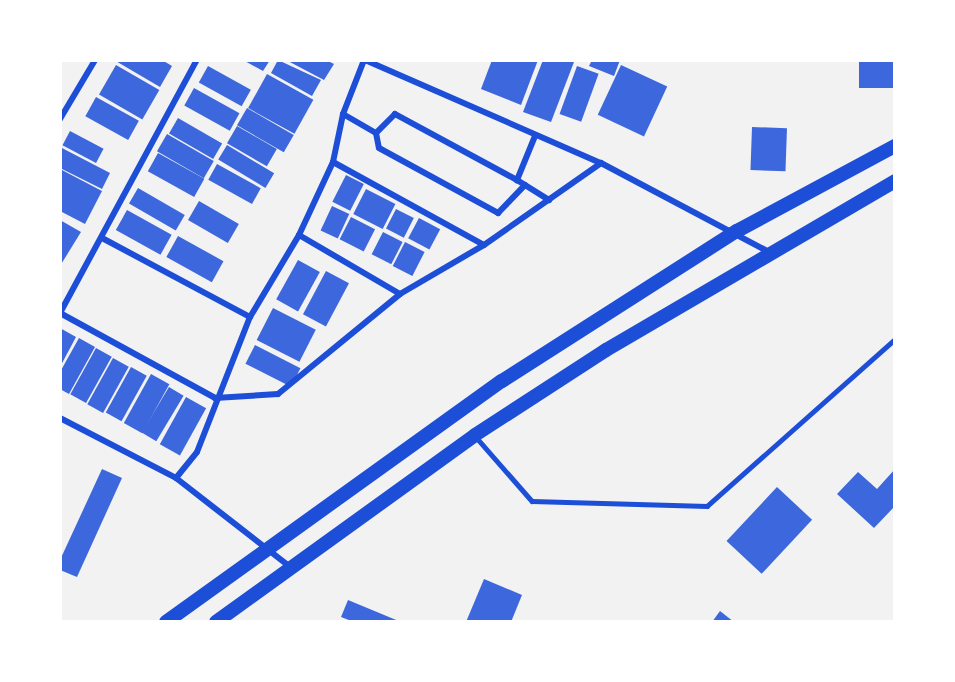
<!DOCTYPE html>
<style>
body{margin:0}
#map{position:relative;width:955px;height:682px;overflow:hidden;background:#f2f2f2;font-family:Montserrat,sans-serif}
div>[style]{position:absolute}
.building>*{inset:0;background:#3d67dc;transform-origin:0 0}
.service>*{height:4.5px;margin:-2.25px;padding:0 2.25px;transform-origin:2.25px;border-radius:2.25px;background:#1d4ed8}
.minor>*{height:6px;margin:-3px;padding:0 3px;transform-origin:3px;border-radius:3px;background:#1d4ed8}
.primary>*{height:14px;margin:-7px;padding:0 7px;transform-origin:7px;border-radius:7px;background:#1d4ed8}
span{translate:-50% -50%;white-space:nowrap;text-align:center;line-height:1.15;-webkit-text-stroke:5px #fff;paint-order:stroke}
.frame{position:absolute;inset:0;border:62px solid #fff;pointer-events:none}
</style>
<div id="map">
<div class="building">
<div style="clip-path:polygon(114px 60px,162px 60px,172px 66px,160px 87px)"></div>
<div style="clip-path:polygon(243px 60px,270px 60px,263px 71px)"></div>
<div style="clip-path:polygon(278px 60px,321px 80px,312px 96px,271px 73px)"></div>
<div style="clip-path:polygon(286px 60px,326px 60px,334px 64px,324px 80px)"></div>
<div style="clip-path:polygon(492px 60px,538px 60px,521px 105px,481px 89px)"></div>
<div style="clip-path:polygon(543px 60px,574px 62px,551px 122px,523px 112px)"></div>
<div style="clip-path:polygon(592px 60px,620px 60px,614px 76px,589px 66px)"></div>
<div style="left:859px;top:60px;width:36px;height:28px"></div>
<div style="left:116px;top:65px;width:50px;height:34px;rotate:30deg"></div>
<div style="left:621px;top:65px;width:51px;height:55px;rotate:25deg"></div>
<div style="left:208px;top:66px;width:49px;height:19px;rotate:29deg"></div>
<div style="left:577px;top:66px;width:23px;height:51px;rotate:20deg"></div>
<div style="left:267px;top:74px;width:53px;height:39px;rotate:29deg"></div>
<div style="left:194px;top:88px;width:52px;height:20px;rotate:29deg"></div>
<div style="left:96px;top:97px;width:49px;height:22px;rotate:29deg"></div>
<div style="left:247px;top:108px;width:54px;height:20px;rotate:30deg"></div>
<div style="left:178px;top:118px;width:51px;height:18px;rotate:30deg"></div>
<div style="left:237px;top:126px;width:46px;height:20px;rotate:30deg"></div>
<div style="left:752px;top:127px;width:35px;height:43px;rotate:2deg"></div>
<div style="left:70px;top:131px;width:38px;height:16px;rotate:28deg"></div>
<div style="left:167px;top:134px;width:54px;height:20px;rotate:30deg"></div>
<div style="left:227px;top:145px;width:55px;height:17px;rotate:31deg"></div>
<div style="clip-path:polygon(60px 147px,110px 173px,102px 189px,60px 168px)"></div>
<div style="left:158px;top:153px;width:53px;height:21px;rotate:29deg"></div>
<div style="left:217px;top:164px;width:50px;height:18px;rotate:29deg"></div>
<div style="clip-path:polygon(60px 169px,102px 191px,85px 224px,60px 211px)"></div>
<div style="left:346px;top:175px;width:20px;height:30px;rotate:27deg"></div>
<div style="left:138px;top:188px;width:54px;height:18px;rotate:30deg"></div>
<div style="left:366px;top:189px;width:33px;height:28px;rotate:27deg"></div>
<div style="left:199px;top:201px;width:46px;height:22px;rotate:30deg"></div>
<div style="left:332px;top:206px;width:19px;height:27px;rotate:25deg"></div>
<div style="left:396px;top:209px;width:20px;height:22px;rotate:27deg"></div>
<div style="left:127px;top:210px;width:51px;height:23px;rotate:29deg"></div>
<div style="left:351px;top:217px;width:27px;height:25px;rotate:27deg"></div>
<div style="left:419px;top:218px;width:24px;height:23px;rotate:28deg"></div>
<div style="clip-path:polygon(60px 220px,81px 232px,60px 266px)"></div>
<div style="left:383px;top:232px;width:22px;height:25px;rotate:27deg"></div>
<div style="left:178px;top:236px;width:52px;height:24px;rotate:29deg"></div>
<div style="left:405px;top:242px;width:22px;height:27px;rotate:27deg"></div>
<div style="left:298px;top:260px;width:25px;height:45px;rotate:29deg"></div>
<div style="left:326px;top:271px;width:26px;height:49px;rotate:28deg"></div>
<div style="left:273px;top:308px;width:48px;height:36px;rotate:27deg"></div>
<div style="clip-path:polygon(60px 328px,76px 337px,60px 367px)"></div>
<div style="clip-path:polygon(79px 338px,95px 347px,69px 394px,60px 389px,60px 372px)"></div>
<div style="left:255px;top:345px;width:51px;height:21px;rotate:27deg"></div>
<div style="left:96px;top:348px;width:18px;height:53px;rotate:29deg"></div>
<div style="left:113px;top:358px;width:18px;height:53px;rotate:29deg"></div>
<div style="left:131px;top:367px;width:18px;height:52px;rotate:29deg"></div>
<div style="left:151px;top:374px;width:21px;height:56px;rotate:29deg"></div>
<div style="left:169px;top:387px;width:17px;height:53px;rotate:31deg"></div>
<div style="left:186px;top:397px;width:23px;height:54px;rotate:29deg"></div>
<div style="clip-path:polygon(102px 469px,122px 478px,77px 577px,60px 570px,60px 560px)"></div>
<div style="clip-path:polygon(895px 469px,895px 506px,874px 528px,837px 494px,858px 472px,877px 489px)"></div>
<div style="left:777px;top:487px;width:48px;height:74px;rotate:43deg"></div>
<div style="clip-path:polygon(484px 579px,522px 595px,511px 622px,466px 622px)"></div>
<div style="clip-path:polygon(348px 600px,401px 622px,354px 622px,341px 617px)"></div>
<div style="clip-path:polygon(720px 611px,734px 622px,712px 622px)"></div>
</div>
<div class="service">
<div style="left:476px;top:437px;width:85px;rotate:48.8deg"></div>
<div style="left:532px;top:501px;width:175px;rotate:1.6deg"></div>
<div style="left:707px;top:506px;width:251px;rotate:-41.6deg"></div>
</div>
<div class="minor">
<div style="left:365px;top:60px;width:257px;rotate:23.6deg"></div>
<div style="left:601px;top:163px;width:192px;rotate:27.9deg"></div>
<div style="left:343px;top:114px;width:38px;rotate:30deg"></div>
<div style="left:60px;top:119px;width:69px;rotate:-59.3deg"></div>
<div style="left:535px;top:136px;width:48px;rotate:112.2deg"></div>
<div style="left:517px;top:180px;width:38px;rotate:32deg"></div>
<div style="left:333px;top:162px;width:172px;rotate:28.8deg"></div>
<div style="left:517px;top:180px;width:139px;rotate:-151.6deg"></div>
<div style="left:395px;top:114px;width:27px;rotate:135deg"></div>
<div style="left:376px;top:133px;width:15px;rotate:79deg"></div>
<div style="left:379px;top:148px;width:136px;rotate:28.6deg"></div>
<div style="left:498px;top:213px;width:39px;rotate:-46deg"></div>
<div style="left:299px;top:235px;width:117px;rotate:30.3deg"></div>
<div style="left:102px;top:238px;width:168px;rotate:28.1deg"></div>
<div style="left:60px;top:313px;width:177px;rotate:28.7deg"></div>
<div style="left:215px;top:398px;width:63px;rotate:-3.6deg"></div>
<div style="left:278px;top:394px;width:158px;rotate:-39.3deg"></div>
<div style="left:400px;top:294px;width:97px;rotate:-30.3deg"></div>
<div style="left:484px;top:245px;width:143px;rotate:-35deg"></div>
<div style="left:60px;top:313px;width:288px;rotate:-61.6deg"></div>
<div style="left:60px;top:418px;width:131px;rotate:27.3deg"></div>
<div style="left:176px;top:478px;width:143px;rotate:37.9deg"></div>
<div style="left:176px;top:478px;width:33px;rotate:-51deg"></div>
<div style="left:197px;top:452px;width:145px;rotate:-68.6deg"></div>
<div style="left:250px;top:317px;width:96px;rotate:-59.1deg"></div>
<div style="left:299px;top:235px;width:81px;rotate:-65deg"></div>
<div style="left:333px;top:162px;width:49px;rotate:-78.2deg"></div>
<div style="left:343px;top:114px;width:58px;rotate:-68.7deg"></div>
</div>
<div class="primary">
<div style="left:166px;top:622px;width:413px;rotate:-35.7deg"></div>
<div style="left:502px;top:381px;width:279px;rotate:-32.6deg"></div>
<div style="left:737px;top:231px;width:179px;rotate:-28.3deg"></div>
<div style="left:216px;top:622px;width:319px;rotate:-35.8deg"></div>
<div style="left:475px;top:435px;width:156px;rotate:-33deg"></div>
<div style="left:606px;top:350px;width:335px;rotate:-30.3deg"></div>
</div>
<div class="frame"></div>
</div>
